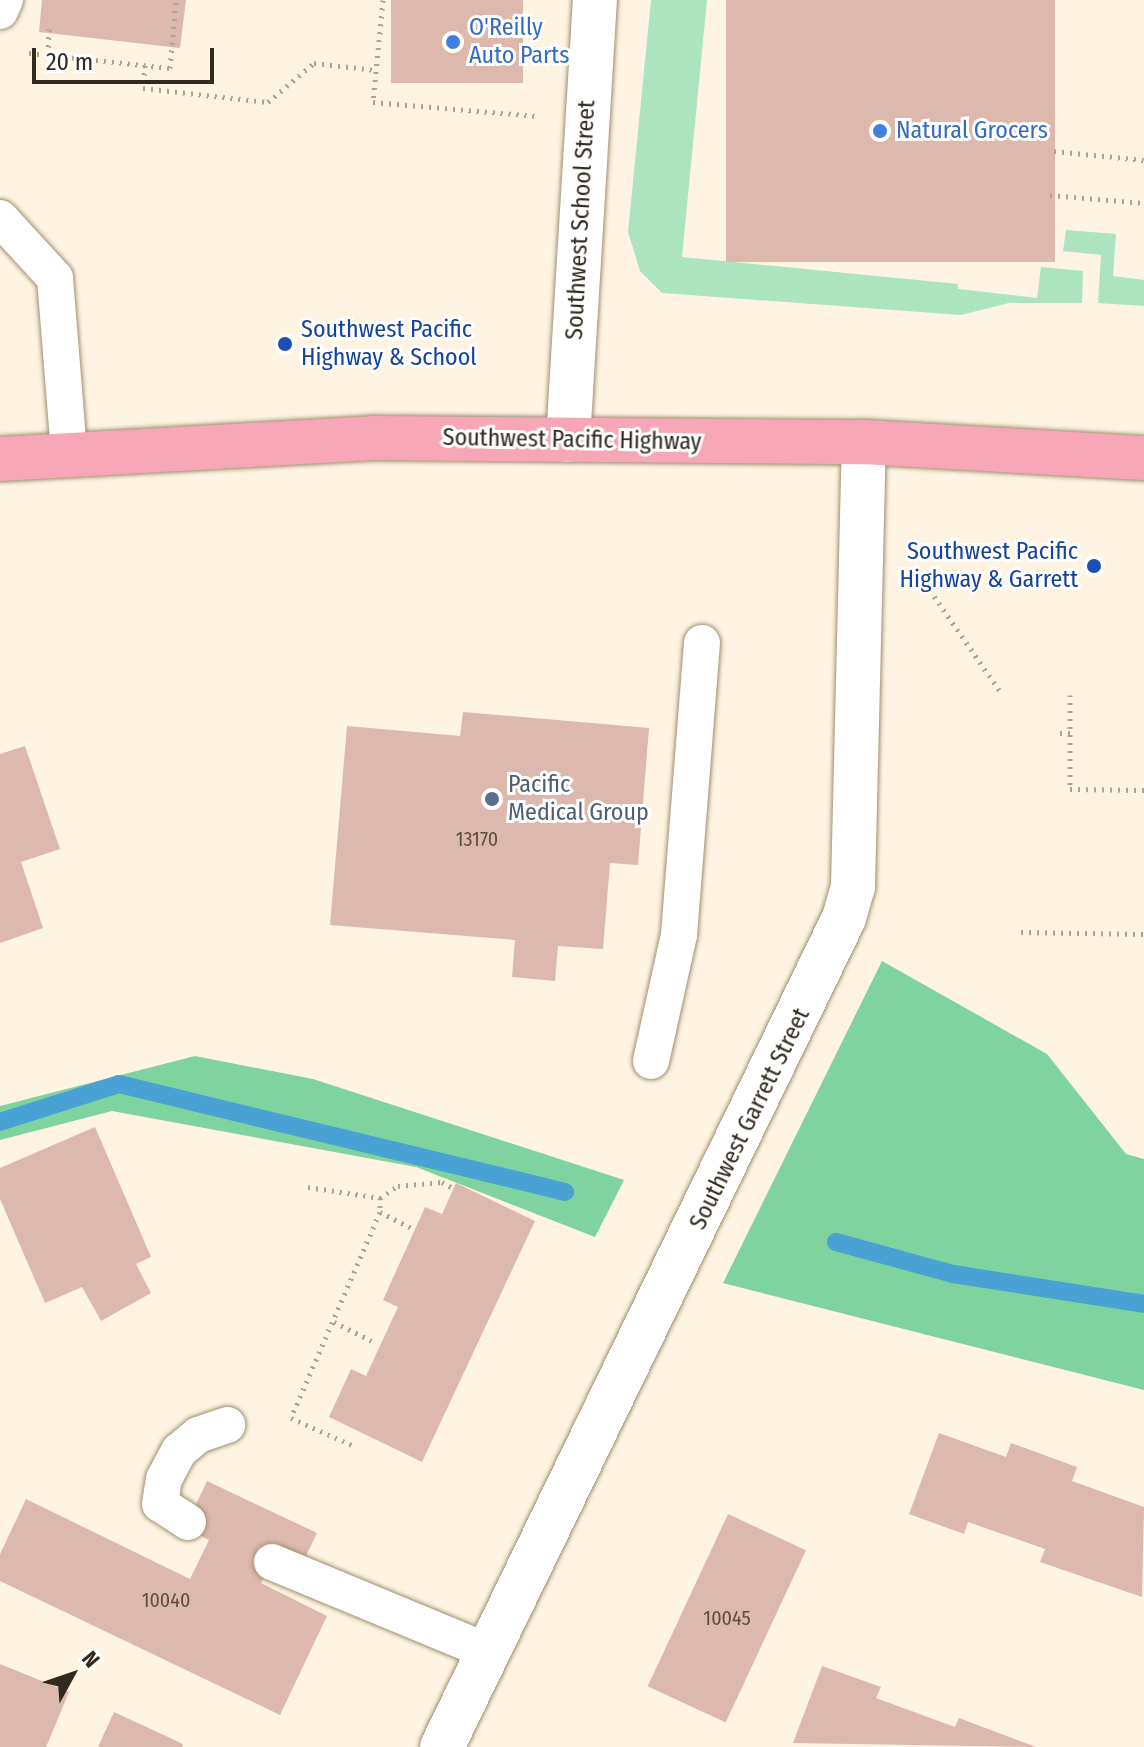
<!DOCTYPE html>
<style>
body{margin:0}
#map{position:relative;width:1144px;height:1747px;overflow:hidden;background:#fef4e1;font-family:"Fira Sans Condensed",sans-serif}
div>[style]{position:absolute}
.green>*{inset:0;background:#abe4be}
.forest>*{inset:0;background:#7ed39e}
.stream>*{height:18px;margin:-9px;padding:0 9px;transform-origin:9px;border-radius:9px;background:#48a3d4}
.building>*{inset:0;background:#ddb8ac;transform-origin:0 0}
.path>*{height:5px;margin-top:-2.5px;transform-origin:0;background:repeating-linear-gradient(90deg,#aba393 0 2px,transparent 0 8px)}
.roads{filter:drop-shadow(0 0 2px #9e8f71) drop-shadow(0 0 2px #9e8f71)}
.service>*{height:36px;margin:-18px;padding:0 18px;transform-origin:18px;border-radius:18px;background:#fff}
.minor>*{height:44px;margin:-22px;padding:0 22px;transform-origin:22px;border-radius:22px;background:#fff}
.trunk>*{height:44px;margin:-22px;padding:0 22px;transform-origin:22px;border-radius:22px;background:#f7a6b7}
.dots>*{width:22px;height:22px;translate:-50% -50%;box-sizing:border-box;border:4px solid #fff;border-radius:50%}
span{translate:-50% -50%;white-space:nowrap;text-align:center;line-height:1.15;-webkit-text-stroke:6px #fff;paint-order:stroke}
.number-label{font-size:20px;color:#5c4e42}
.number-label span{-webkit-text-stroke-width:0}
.shop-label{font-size:24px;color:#366cbe}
.left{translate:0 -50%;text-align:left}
.street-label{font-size:24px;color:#312b1f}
.transit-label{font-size:24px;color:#164399}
.right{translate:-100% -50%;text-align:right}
.service-label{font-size:24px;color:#4e5e75}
.north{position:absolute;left:32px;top:1635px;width:80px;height:80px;-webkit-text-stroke:6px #fff;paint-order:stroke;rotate:50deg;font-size:22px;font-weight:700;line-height:32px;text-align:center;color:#312b1f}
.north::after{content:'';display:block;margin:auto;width:28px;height:36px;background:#312b1f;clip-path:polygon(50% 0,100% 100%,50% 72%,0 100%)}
.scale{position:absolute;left:32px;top:48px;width:182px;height:36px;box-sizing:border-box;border:4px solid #312b1f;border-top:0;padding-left:10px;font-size:24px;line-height:28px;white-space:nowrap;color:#312b1f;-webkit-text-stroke:6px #fff;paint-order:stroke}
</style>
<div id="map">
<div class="green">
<div style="clip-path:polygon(651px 0,707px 0,682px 257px,958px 284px,958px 289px,1037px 298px,1041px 267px,1083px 271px,1082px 303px,1009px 303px,961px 315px,662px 293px,640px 271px,628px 232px)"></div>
<div style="clip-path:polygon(1066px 230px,1116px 234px,1113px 276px,1144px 280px,1144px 306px,1098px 303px,1101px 255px,1063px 251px)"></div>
</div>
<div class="forest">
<div style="clip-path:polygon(882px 961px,1047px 1054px,1126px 1154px,1144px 1159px,1144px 1390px,723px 1283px)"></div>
<div style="clip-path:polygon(195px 1056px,313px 1079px,624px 1180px,595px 1237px,416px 1167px,112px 1111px,0 1140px,0 1106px)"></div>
</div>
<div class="stream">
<div style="left:0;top:1122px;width:125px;rotate:-17.7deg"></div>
<div style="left:119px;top:1084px;width:459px;rotate:13.6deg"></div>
<div style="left:836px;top:1242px;width:121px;rotate:15.3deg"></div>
<div style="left:953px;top:1274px;width:193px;rotate:8.9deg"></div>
</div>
<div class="building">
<div style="clip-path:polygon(42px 0,186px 0,180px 48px,39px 32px)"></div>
<div style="left:391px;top:0;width:132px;height:83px"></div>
<div style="left:726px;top:0;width:329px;height:262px"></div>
<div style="clip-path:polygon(463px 712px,649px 728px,638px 865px,610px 863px,603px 949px,558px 946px,555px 981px,512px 977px,515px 940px,330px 925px,347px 726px,460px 736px)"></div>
<div style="clip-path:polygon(25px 746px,60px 849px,21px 862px,43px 928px,0 943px,0 754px)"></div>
<div style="clip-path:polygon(95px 1127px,151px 1257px,136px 1264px,151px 1293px,101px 1321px,82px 1287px,45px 1303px,0 1199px,0 1168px)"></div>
<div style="clip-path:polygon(456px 1183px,535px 1221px,422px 1462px,329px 1417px,351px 1369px,366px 1376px,398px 1307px,383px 1300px,425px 1207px,442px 1214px)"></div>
<div style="clip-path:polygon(939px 1433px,1006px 1457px,1011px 1443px,1077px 1467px,1072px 1481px,1144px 1507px,1142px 1597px,1040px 1562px,1045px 1549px,968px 1522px,964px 1534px,909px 1514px)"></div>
<div style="clip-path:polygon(207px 1481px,317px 1533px,304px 1560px,272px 1562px,261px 1583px,327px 1616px,280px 1715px,0 1581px,0 1554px,26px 1499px,190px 1579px,209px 1540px,185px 1528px)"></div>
<div style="left:728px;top:1514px;width:86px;height:190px;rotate:25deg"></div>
<div style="clip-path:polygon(0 1664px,69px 1692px,46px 1747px,0 1747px)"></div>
<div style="clip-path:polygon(822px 1666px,881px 1687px,876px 1698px,955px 1727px,959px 1718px,1036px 1747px,793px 1743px)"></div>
<div style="clip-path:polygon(114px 1712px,183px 1744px,182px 1747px,98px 1747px)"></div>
</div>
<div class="path">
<div style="left:383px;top:0;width:102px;rotate:95.6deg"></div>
<div style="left:373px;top:102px;width:163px;rotate:4.9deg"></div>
<div style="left:49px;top:29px;width:26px;rotate:92deg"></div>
<div style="left:48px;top:55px;width:123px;rotate:6.1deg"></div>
<div style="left:170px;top:68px;width:68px;rotate:-85deg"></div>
<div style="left:29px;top:53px;width:19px;rotate:6deg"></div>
<div style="left:145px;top:65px;width:23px;rotate:95deg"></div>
<div style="left:143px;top:88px;width:126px;rotate:6.4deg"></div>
<div style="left:268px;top:102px;width:60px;rotate:-40.3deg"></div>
<div style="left:314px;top:63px;width:62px;rotate:6.4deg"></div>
<div style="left:1054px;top:151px;width:90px;rotate:5.7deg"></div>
<div style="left:1050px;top:195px;width:94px;rotate:4.9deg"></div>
<div style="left:916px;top:570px;width:146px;rotate:55.3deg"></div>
<div style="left:1070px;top:695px;width:94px;rotate:90deg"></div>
<div style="left:1070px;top:789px;width:74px;rotate:0.8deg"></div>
<div style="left:1060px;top:733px;width:10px"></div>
<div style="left:1021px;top:932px;width:123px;rotate:0.9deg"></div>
<div style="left:308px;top:1187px;width:73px;rotate:8.7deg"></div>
<div style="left:380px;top:1198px;width:14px;rotate:90deg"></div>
<div style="left:380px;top:1212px;width:224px;rotate:113.4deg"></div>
<div style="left:291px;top:1418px;width:69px;rotate:24deg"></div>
<div style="left:380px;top:1198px;width:22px;rotate:-34deg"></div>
<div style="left:398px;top:1186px;width:44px;rotate:-5.2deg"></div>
<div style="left:442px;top:1182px;width:13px;rotate:29deg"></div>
<div style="left:380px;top:1212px;width:36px;rotate:27deg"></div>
<div style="left:334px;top:1322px;width:47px;rotate:26.6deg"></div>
</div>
<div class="roads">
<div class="service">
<div style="left:0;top:11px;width:12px;rotate:-66deg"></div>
<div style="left:0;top:218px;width:81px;rotate:47.5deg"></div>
<div style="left:55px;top:278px;width:176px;rotate:85.4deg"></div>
<div style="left:651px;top:1061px;width:129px;rotate:-77.5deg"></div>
<div style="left:679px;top:935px;width:293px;rotate:-85.5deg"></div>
<div style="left:188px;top:1522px;width:33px;rotate:-147deg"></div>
<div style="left:160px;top:1504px;width:25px;rotate:-81deg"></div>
<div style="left:164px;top:1479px;width:32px;rotate:-62deg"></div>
<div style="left:179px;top:1451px;width:25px;rotate:-40deg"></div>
<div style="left:198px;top:1435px;width:31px;rotate:-19deg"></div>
<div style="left:272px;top:1562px;width:235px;rotate:22.5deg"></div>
</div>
<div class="minor">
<div style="left:568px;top:440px;width:441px;rotate:-86.5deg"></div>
<div style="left:442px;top:1747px;width:921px;rotate:-64.13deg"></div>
<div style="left:844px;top:918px;width:33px;rotate:-74deg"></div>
<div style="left:853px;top:886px;width:444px;rotate:-88.6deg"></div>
</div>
<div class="trunk">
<div style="left:0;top:459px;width:374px;rotate:-3.2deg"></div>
<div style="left:373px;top:438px;width:491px;rotate:0.5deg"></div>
<div style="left:864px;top:442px;width:280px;rotate:3.3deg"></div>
</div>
</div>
<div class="dots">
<div style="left:453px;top:42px;background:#3f7fe0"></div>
<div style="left:880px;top:131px;background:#3f7fe0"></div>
<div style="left:285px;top:344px;background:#1a4fb4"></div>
<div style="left:1094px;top:566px;background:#1a4fb4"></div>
<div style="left:492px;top:799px;background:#5c6f8a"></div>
</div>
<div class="number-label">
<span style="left:477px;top:839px">13170</span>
<span style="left:166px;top:1600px">10040</span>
<span style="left:727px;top:1618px">10045</span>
</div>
<div class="shop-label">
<span class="left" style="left:469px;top:42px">O'Reilly<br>Auto Parts</span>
<span class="left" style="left:896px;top:131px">Natural Grocers</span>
</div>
<div class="street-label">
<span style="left:581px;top:220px;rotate:-87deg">Southwest School Street</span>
<span style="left:572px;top:440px;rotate:1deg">Southwest Pacific Highway</span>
<span style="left:750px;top:1119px;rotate:-64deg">Southwest Garrett Street</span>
</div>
<div class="transit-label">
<span class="left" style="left:301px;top:344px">Southwest Pacific<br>Highway &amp; School</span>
<span class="right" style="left:1078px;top:566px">Southwest Pacific<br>Highway &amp; Garrett</span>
</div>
<div class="service-label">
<span class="left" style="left:508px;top:799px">Pacific<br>Medical Group</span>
</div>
<div class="north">N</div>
<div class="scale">20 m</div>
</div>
